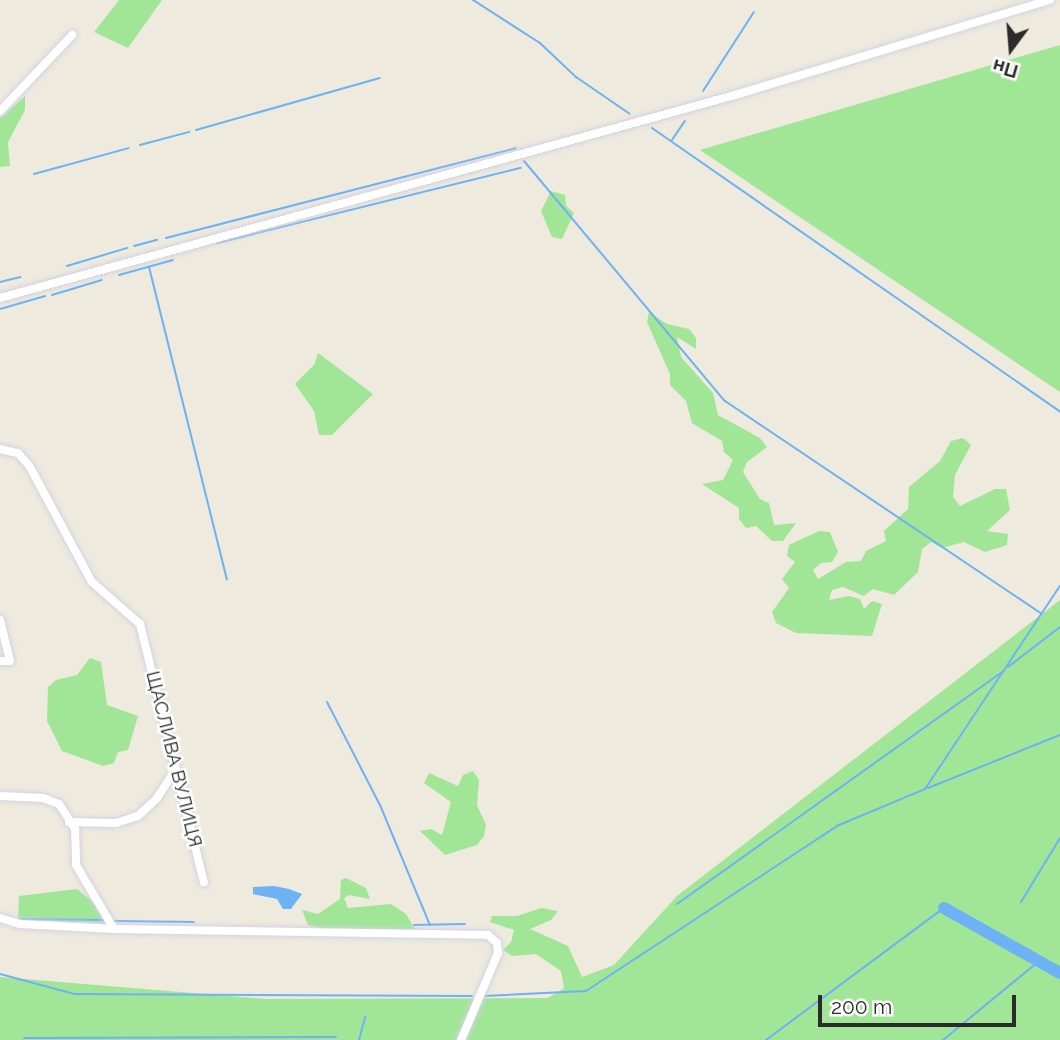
<!DOCTYPE html>
<meta charset="utf-8">
<style>
body{margin:0}
#map{position:relative;width:1060px;height:1040px;overflow:hidden;background:#eeeadd;font-family:Raleway,sans-serif}
div>[style]{position:absolute}
.green>*{inset:0;background:#a1e697}
.water>*{inset:0;background:#6cb2f4}
.stream>*{height:2px;margin:-1px;padding:0 1px;transform-origin:1px;border-radius:1px;background:#6cb2f4}
.river>*{height:12px;margin:-6px;padding:0 6px;transform-origin:6px;border-radius:6px;background:#6cb2f4}
.roads{filter:drop-shadow(0 0 2px #d3d2e5) drop-shadow(0 0 2px #d3d2e5)}
.minor>*{height:8px;margin:-4px;padding:0 4px;transform-origin:4px;border-radius:4px;background:#fff}
span{translate:-50% -50%;white-space:nowrap;text-align:center;line-height:1.15;-webkit-text-stroke:5px #fff;paint-order:stroke}
.street-label{font-size:19px;color:#2b2b2b}
.north{position:absolute;left:976px;top:14px;width:70px;height:70px;-webkit-text-stroke:5px #fff;paint-order:stroke;rotate:196deg;font-size:19px;font-weight:700;line-height:28px;text-align:center;color:#2b2b2b}
.north::after{content:'';display:block;margin:auto;width:24px;height:32px;background:#2b2b2b;clip-path:polygon(50% 0,100% 100%,50% 72%,0 100%)}
.scale{position:absolute;left:818px;top:995px;width:198px;height:32px;box-sizing:border-box;border:4px solid #2b2b2b;border-top:0;padding-left:9px;font-size:21px;line-height:24px;white-space:nowrap;color:#2b2b2b;-webkit-text-stroke:5px #fff;paint-order:stroke}
</style>
<div id="map">
<div class="green">
<div style="clip-path:polygon(119px 0,162px 0,128px 48px,94px 32px)"></div>
<div style="clip-path:polygon(1060px 45px,1060px 392px,700px 150px)"></div>
<div style="clip-path:polygon(25px 96px,25px 110px,8px 142px,10px 166px,0 167px,0 118px)"></div>
<div style="clip-path:polygon(551px 191px,565px 195px,566px 206px,574px 213px,562px 239px,552px 237px,541px 211px)"></div>
<div style="clip-path:polygon(649px 312px,667px 324px,689px 329px,696px 338px,696px 349px,677px 337px,681px 357px,713px 393px,718px 415px,760px 438px,767px 447px,747px 462px,743px 472px,760px 499px,769px 503px,774px 525px,796px 523px,783px 541px,772px 541px,756px 526px,746px 528px,739px 519px,739px 508px,702px 484px,723px 480px,733px 460px,724px 452px,722px 441px,692px 423px,686px 401px,670px 385px,670px 374px,647px 322px)"></div>
<div style="clip-path:polygon(318px 353px,373px 394px,332px 435px,319px 435px,314px 411px,295px 384px,314px 365px)"></div>
<div style="clip-path:polygon(963px 438px,971px 445px,955px 475px,953px 497px,960px 506px,995px 489px,1006px 489px,1010px 510px,987px 531px,1008px 534px,1007px 545px,985px 552px,964px 542px,942px 548px,931px 542px,922px 549px,918px 572px,894px 595px,873px 589px,864px 596px,843px 587px,832px 590px,829px 600px,849px 596px,860px 599px,864px 609px,872px 601px,882px 604px,872px 636px,796px 633px,776px 623px,772px 612px,789px 588px,782px 579px,795px 562px,787px 556px,789px 545px,819px 531px,830px 532px,838px 552px,832px 562px,821px 563px,813px 570px,818px 579px,846px 562px,861px 561px,866px 551px,886px 541px,884px 531px,908px 509px,909px 487px,940px 461px,951px 441px)"></div>
<div style="clip-path:polygon(1060px 600px,1060px 1040px,0 1040px,0 977px,265px 999px,548px 998px,564px 988px,561px 971px,536px 954px,512px 956px,503px 950px,511px 942px,514px 930px,490px 922px,492px 916px,517px 916px,541px 908px,558px 911px,551px 920px,530px 929px,568px 946px,582px 977px,614px 965px,677px 896px)"></div>
<div style="clip-path:polygon(90px 658px,101px 662px,107px 705px,138px 716px,128px 750px,118px 752px,114px 763px,103px 766px,62px 751px,47px 721px,48px 687px,56px 680px,77px 675px)"></div>
<div style="clip-path:polygon(473px 771px,479px 780px,477px 805px,486px 825px,484px 836px,477px 845px,445px 855px,420px 831px,431px 829px,442px 835px,451px 802px,424px 783px,429px 773px,458px 786px,463px 775px)"></div>
<div style="clip-path:polygon(346px 878px,366px 888px,370px 899px,349px 895px,344px 898px,348px 908px,391px 904px,406px 914px,416px 931px,328px 930px,308px 925px,302px 910px,318px 914px,340px 899px,341px 880px)"></div>
<div style="clip-path:polygon(77px 889px,103px 910px,104px 923px,18px 920px,19px 896px)"></div>
</div>
<div class="water">
<div style="clip-path:polygon(274px 886px,289px 889px,302px 894px,291px 909px,283px 909px,277px 899px,253px 894px,253px 887px)"></div>
</div>
<div class="stream">
<div style="left:473px;top:0;width:80px;rotate:32.7deg"></div>
<div style="left:540px;top:43px;width:50px;rotate:43.4deg"></div>
<div style="left:576px;top:77px;width:65px;rotate:34.4deg"></div>
<div style="left:703px;top:91px;width:94px;rotate:-57.2deg"></div>
<div style="left:652px;top:128px;width:497px;rotate:34.8deg"></div>
<div style="left:196px;top:130px;width:191px;rotate:-15.8deg"></div>
<div style="left:672px;top:140px;width:23px;rotate:-56deg"></div>
<div style="left:140px;top:145px;width:51px;rotate:-14.9deg"></div>
<div style="left:524px;top:161px;width:313px;rotate:50.1deg"></div>
<div style="left:725px;top:401px;width:381px;rotate:33.9deg"></div>
<div style="left:34px;top:174px;width:98px;rotate:-15.3deg"></div>
<div style="left:166px;top:238px;width:361px;rotate:-14.4deg"></div>
<div style="left:217px;top:243px;width:313px;rotate:-13.9deg"></div>
<div style="left:134px;top:246px;width:24px;rotate:-15deg"></div>
<div style="left:67px;top:266px;width:63px;rotate:-16.7deg"></div>
<div style="left:149px;top:267px;width:322px;rotate:76deg"></div>
<div style="left:119px;top:275px;width:56px;rotate:-15.5deg"></div>
<div style="left:0;top:282px;width:21px;rotate:-14deg"></div>
<div style="left:52px;top:295px;width:52px;rotate:-16.7deg"></div>
<div style="left:0;top:309px;width:47px;rotate:-16.1deg"></div>
<div style="left:1008px;top:667px;width:66px;rotate:-37.6deg"></div>
<div style="left:327px;top:702px;width:116px;rotate:62.8deg"></div>
<div style="left:380px;top:805px;width:130px;rotate:67.4deg"></div>
<div style="left:928px;top:788px;width:142px;rotate:-21.9deg"></div>
<div style="left:1021px;top:902px;width:75px;rotate:-58.6deg"></div>
<div style="left:677px;top:904px;width:402px;rotate:-35.5deg"></div>
<div style="left:21px;top:919px;width:83px;rotate:0.7deg"></div>
<div style="left:114px;top:921px;width:80px;rotate:0.7deg"></div>
<div style="left:414px;top:925px;width:51px;rotate:-1.1deg"></div>
<div style="left:0;top:974px;width:77px;rotate:15.1deg"></div>
<div style="left:74px;top:994px;width:398px;rotate:0.3deg"></div>
<div style="left:484px;top:996px;width:102px;rotate:-2.8deg"></div>
<div style="left:586px;top:991px;width:303px;rotate:-33.3deg"></div>
<div style="left:839px;top:825px;width:93px;rotate:-22.7deg"></div>
<div style="left:925px;top:789px;width:244px;rotate:-56.4deg"></div>
<div style="left:24px;top:1038px;width:312px;rotate:-0.2deg"></div>
<div style="left:359px;top:1040px;width:24px;rotate:-75deg"></div>
<div style="left:766px;top:1040px;width:222px;rotate:-36.6deg"></div>
<div style="left:943px;top:1040px;width:123px;rotate:-39.4deg"></div>
</div>
<div class="river">
<div style="left:944px;top:908px;width:133px;rotate:29.3deg"></div>
</div>
<div class="roads">
<div class="minor">
<div style="left:0;top:111px;width:105px;rotate:-46.5deg"></div>
<div style="left:0;top:298px;width:763px;rotate:-15.44deg"></div>
<div style="left:735px;top:95px;width:329px;rotate:-16.8deg"></div>
<div style="left:0;top:449px;width:18px;rotate:13deg"></div>
<div style="left:18px;top:453px;width:18px;rotate:49deg"></div>
<div style="left:30px;top:467px;width:131px;rotate:61.7deg"></div>
<div style="left:92px;top:582px;width:64px;rotate:41.2deg"></div>
<div style="left:140px;top:624px;width:266px;rotate:76.1deg"></div>
<div style="left:0;top:620px;width:42px;rotate:76.3deg"></div>
<div style="left:10px;top:661px;width:10px;rotate:180deg"></div>
<div style="left:0;top:796px;width:43px;rotate:2.7deg"></div>
<div style="left:43px;top:798px;width:17px;rotate:21deg"></div>
<div style="left:59px;top:804px;width:30px;rotate:57deg"></div>
<div style="left:75px;top:829px;width:36px;rotate:88deg"></div>
<div style="left:76px;top:865px;width:74px;rotate:59.3deg"></div>
<div style="left:69px;top:822px;width:47px;rotate:1.2deg"></div>
<div style="left:116px;top:823px;width:23px;rotate:-18deg"></div>
<div style="left:138px;top:816px;width:26px;rotate:-43deg"></div>
<div style="left:157px;top:798px;width:33px;rotate:-57deg"></div>
<div style="left:0;top:918px;width:21px;rotate:17deg"></div>
<div style="left:20px;top:924px;width:94px;rotate:3deg"></div>
<div style="left:114px;top:929px;width:374px;rotate:0.9deg"></div>
<div style="left:488px;top:935px;width:12px;rotate:42deg"></div>
<div style="left:497px;top:943px;width:10px;rotate:84deg"></div>
<div style="left:498px;top:953px;width:95px;rotate:113deg"></div>
</div>
</div>
<div class="street-label">
<span style="left:174px;top:759px;rotate:76deg">ЩАСЛИВА ВУЛИЦЯ</span>
</div>
<div class="north">Пн</div>
<div class="scale">200 m</div>
</div>
